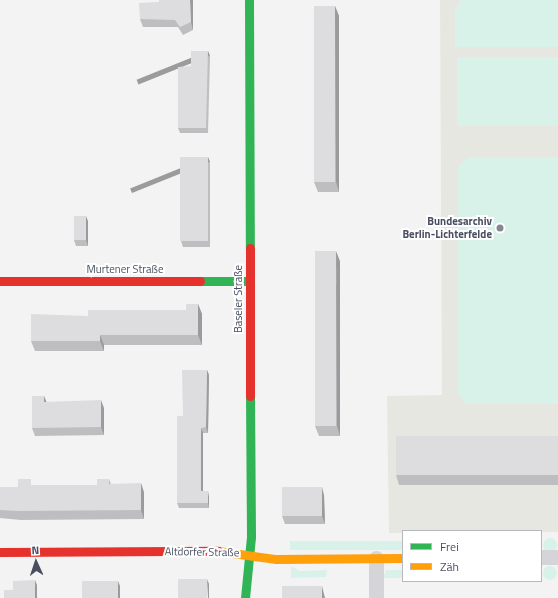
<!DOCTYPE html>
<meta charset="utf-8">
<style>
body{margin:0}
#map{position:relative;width:558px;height:598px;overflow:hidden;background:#f4f3f3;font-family:"Titillium Web",sans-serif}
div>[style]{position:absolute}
.commercial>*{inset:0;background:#e7e7e2}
.green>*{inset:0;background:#d8f2e9;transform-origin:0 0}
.round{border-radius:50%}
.street>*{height:15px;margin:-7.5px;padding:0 7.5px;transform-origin:7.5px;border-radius:7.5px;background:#d5d5d9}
.fast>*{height:9px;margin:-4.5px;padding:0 4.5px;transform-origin:4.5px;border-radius:4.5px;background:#30b455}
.slow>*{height:9px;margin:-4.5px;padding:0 4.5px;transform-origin:4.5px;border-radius:4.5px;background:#ff9f0a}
.jam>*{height:9px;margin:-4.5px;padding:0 4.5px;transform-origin:4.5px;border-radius:4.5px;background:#e5322d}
.wall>*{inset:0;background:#bebdc0}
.shaded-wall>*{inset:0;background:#9b9a9c;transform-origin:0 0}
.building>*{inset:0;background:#dddcdf;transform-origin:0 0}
.dots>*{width:11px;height:11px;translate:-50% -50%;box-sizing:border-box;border:2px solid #fff;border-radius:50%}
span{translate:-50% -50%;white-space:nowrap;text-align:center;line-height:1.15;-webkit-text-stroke:4px #fff;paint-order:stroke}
.poi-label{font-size:11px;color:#494f61;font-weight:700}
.right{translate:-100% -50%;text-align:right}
.street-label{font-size:11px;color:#494f61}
.legend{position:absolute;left:402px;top:530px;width:140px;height:52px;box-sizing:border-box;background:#fff;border:1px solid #b6b9c0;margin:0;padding:5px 7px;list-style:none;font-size:12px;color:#494f61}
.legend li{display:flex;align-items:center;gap:8px;height:20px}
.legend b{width:20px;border:1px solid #b6b9c0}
.north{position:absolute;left:16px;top:542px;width:40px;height:40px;-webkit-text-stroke:3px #fff;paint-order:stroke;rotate:357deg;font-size:11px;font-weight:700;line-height:16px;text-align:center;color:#494f61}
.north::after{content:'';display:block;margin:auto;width:14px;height:18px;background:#494f61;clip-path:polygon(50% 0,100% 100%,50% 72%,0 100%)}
</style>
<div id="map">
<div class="commercial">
<div style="clip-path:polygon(440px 0,558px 0,558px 532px,389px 533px,387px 396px,442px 395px)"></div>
</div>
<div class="green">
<div style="clip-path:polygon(461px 0,558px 0,558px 47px,455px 47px,455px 10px)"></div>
<div style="left:558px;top:57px;width:69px;height:101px;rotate:90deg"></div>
<div style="clip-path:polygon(468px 157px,558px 157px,558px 404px,465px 404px,458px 394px,458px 167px)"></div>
<div class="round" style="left:543px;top:538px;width:14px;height:14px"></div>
<div style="left:403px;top:541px;width:9px;height:113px;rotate:90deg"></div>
<div style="clip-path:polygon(291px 566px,300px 571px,327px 570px,326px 577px,291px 578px)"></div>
<div class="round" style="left:543px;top:566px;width:14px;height:14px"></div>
<div style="clip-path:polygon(386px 570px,403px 570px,403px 578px,383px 578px)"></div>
</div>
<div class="street">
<div style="left:541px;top:557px;width:17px"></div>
<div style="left:376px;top:558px;width:40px;rotate:90deg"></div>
</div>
<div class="fast">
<div style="left:249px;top:0;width:248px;rotate:89.8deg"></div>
<div style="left:200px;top:281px;width:50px"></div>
<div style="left:245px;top:598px;width:61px;rotate:-84.4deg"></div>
<div style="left:251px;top:537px;width:141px;rotate:-90.4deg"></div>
</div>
<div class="slow">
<div style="left:218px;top:551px;width:59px;rotate:7.9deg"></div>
<div style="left:276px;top:559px;width:127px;rotate:-0.5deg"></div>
</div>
<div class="jam">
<div style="left:250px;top:248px;width:148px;rotate:90deg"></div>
<div style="left:0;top:281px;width:200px"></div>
<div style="left:0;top:552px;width:218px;rotate:-0.3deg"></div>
</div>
<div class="wall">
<div style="clip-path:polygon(193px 0,193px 30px,183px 35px,178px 27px,143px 27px,140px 19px,159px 2px)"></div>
<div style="clip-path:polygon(335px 6px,339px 16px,339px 192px,318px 192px,314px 182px)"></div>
<div style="clip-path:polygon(208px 51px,210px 56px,208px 133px,180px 133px,178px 128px,191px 66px)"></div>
<div style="clip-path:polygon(208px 157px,210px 162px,210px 247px,183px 247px,181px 241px)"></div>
<div style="clip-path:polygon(88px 221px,88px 246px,76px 246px,74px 240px)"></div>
<div style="clip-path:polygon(340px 261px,340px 436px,319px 436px,315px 426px)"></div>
<div style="clip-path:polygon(198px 304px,202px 314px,202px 345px,104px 345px,104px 351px,35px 351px,31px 341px,88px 316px,186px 310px)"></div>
<div style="clip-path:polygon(207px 370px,209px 375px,208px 433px,203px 433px,203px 491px,209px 497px,209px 508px,179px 508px,177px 503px,183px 416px)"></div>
<div style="clip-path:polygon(44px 396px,46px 402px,104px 408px,104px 435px,35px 436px,32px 428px)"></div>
<div style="clip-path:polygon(558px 436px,558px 485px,399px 485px,396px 475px)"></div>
<div style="clip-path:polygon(109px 479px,111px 484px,144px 492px,144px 519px,21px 520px,0 518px,0 487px,18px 487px,33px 485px,97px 485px)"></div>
<div style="clip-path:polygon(324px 495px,325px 524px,285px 524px,282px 516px)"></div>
</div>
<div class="shaded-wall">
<div style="clip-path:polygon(190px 0,193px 0,193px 30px,191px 22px)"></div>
<div style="clip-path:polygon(335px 6px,339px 16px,339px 192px,336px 182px)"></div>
<div style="left:208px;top:51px;width:5px;height:77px;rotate:68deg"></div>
<div style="left:208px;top:157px;width:5px;height:84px;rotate:68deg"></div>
<div style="clip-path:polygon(86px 216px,88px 221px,88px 246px,86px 240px)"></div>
<div style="clip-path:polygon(336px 251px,340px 261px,340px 436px,337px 426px)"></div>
<div style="clip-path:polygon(198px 304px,202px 314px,202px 345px,198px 335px)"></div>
<div style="clip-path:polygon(100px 335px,104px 345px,104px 351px,100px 341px)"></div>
<div style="clip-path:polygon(207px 370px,209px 375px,208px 433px,206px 427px)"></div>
<div style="clip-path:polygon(44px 396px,47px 403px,44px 402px)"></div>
<div style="clip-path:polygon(101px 400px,104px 408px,104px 435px,101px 427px)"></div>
<div style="clip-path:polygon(201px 428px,203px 433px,203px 497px,201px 491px)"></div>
<div style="clip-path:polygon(141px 483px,144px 492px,144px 519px,141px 510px)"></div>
<div style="clip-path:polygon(322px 487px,324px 495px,325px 524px,322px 516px)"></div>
<div style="clip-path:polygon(208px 491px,209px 497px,209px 508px,208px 503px)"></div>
<div style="clip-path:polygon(207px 579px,209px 584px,209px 598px,208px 598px)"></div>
<div style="clip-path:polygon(35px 580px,37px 585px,37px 598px,35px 598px)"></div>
<div style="clip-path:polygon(118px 581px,120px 586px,120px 598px,118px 598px)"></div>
<div style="clip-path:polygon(322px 586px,325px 598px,322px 598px)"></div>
</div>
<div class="building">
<div style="clip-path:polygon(159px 0,190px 0,191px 22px,180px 27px,175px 20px,140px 19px,139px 3px,159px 2px)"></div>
<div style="left:314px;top:6px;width:21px;height:176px"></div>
<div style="clip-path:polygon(191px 51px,208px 51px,206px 128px,178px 128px,178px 67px,191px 66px)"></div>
<div style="left:180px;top:157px;width:28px;height:84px"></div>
<div style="left:74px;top:216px;width:12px;height:24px"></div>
<div style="left:315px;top:251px;width:21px;height:175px"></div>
<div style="clip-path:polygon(186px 304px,198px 304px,198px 335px,100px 335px,100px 341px,31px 341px,31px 314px,88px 316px,88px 310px,186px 310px)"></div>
<div style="clip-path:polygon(182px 370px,207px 370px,206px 427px,201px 428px,201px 491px,208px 491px,208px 503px,177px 503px,177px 416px,183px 416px)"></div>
<div style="clip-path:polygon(32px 396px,44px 396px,44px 402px,101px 400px,101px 427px,32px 428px)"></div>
<div style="left:558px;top:436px;width:39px;height:162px;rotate:90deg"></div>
<div style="clip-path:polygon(18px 479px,31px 479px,31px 485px,97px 485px,97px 479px,109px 479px,109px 484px,141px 483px,141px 510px,18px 511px,0 510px,0 487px,18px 487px)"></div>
<div style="left:282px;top:487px;width:40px;height:29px"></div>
<div style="left:178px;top:579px;width:29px;height:19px"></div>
<div style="clip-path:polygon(35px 580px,35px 598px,4px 598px,4px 590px,13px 590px,13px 581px)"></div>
<div style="left:82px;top:581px;width:36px;height:17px"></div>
<div style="left:322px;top:586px;width:12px;height:40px;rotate:90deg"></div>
</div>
<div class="dots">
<div style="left:500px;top:228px;background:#858894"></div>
</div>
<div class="poi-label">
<span class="right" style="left:492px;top:228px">Bundesarchiv<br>Berlin-Lichterfelde</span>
</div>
<div class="street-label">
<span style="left:125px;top:269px">Murtener Straße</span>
<span style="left:238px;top:299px;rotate:-90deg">Baseler Straße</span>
<span style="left:202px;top:552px;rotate:1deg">Altdorfer Straße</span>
</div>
<ul class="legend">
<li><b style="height:5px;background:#30b455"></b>Frei</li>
<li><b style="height:5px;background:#ff9f0a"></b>Zäh</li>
</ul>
<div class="north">N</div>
</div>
